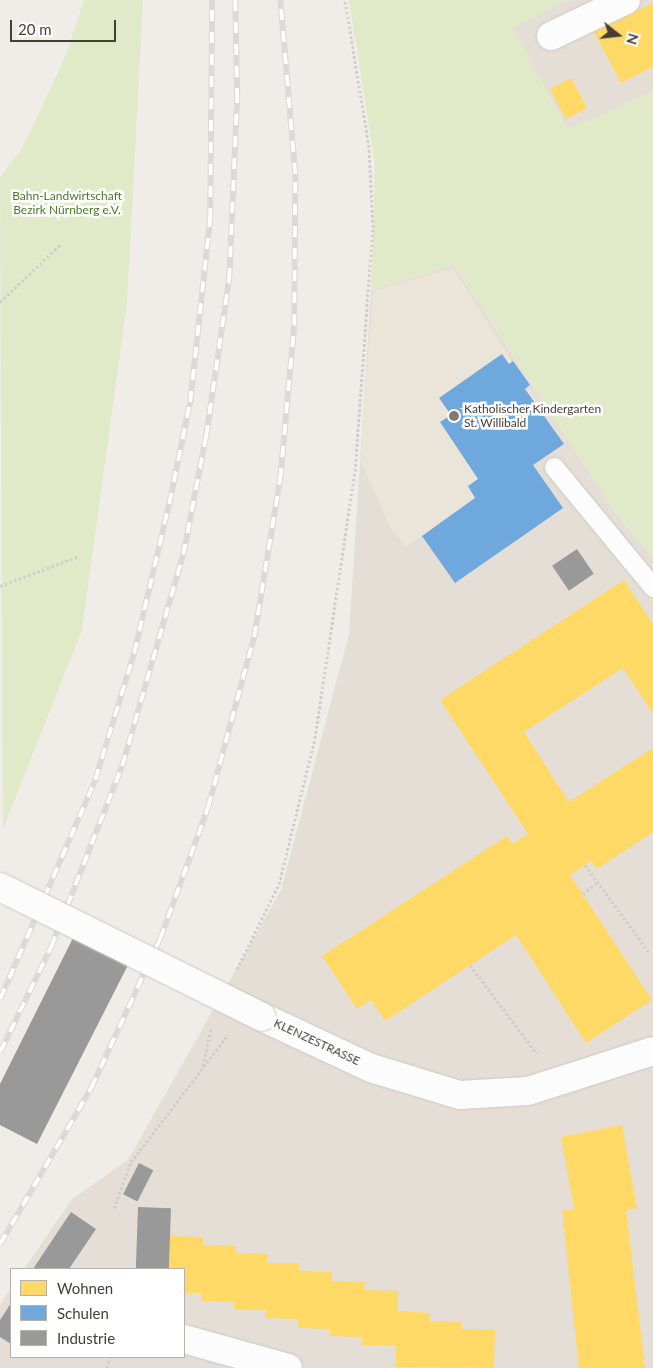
<!DOCTYPE html>
<meta charset="utf-8">
<style>
body{margin:0}
#map{position:relative;width:653px;height:1368px;overflow:hidden;background:#f0ede9;font-family:Lato,sans-serif}
div>[style]{position:absolute}
.residential>*{inset:0;background:#e4ded6}
.education>*{inset:0;background:#ebe4d8}
.green>*{inset:0;background:#e0eac9}
.homes>*{inset:0;background:#ffd966;transform-origin:0 0}
.schools>*{inset:0;background:#6fa8dc}
.industry>*{inset:0;background:#999;transform-origin:0 0}
.path>*{height:3px;margin-top:-1.5px;transform-origin:0;background:repeating-linear-gradient(90deg,#d1cdca 0 2.5px,transparent 0 5px)}
.roads{filter:drop-shadow(0 0 1px #ccc9c5) drop-shadow(0 0 1px #ccc9c5)}
.service>*{height:19px;margin:-9.5px;padding:0 9.5px;transform-origin:9.5px;border-radius:9.5px;background:#fdfcfc}
.minor>*{height:28px;margin:-14px;padding:0 14px;transform-origin:14px;border-radius:14px;background:#fdfcfc}
.rail>*{height:5.5px;margin-top:-2.75px;transform-origin:0;background:repeating-linear-gradient(90deg,#fff 0 11px,#d9d9d8 0 22px);box-sizing:border-box;border-block:1px solid #d9d9d8}
.bridges{filter:drop-shadow(0 0 1px #ccc9c5) drop-shadow(0 0 1px #ccc9c5)}
.minor-bridge>*{height:28px;margin:-14px;padding:0 14px;transform-origin:14px;border-radius:14px;background:#fdfcfc}
.dots>*{width:14px;height:14px;translate:-50% -50%;box-sizing:border-box;border:2px solid #fff;border-radius:50%}
span{translate:-50% -50%;white-space:nowrap;text-align:center;line-height:1.15;-webkit-text-stroke:5px #fff;paint-order:stroke}
.park-label{font-size:12px;color:#4d7828}
.poi-label{font-size:12px;color:#463e35}
.left{translate:0 -50%;text-align:left}
.street-label{font-size:12px;color:#463e35}
.legend{position:absolute;left:10px;top:1268px;width:175px;height:90px;box-sizing:border-box;background:#fff;border:1px solid #b5b2ae;margin:0;padding:6px 9px;list-style:none;font-size:15px;color:#463e35}
.legend li{display:flex;align-items:center;gap:10px;height:25px}
.legend b{width:25px;border:1px solid #b5b2ae}
.north{position:absolute;left:593px;top:10px;width:50px;height:50px;-webkit-text-stroke:4px #fff;paint-order:stroke;rotate:106deg;font-size:14px;font-weight:700;line-height:20px;text-align:center;color:#463e35}
.north::after{content:'';display:block;margin:auto;width:18px;height:22px;background:#463e35;clip-path:polygon(50% 0,100% 100%,50% 72%,0 100%)}
.scale{position:absolute;left:10px;top:20px;width:106px;height:22px;box-sizing:border-box;border:2px solid #463e35;border-top:0;padding-left:6px;font-size:15px;line-height:18px;white-space:nowrap;color:#463e35;-webkit-text-stroke:4px #fff;paint-order:stroke}
</style>
<div id="map">
<div class="residential">
<div style="clip-path:polygon(566px 0,653px 0,653px 92px,568px 130px,512px 28px)"></div>
<div style="clip-path:polygon(454px 265px,617px 515px,653px 558px,653px 1368px,0 1368px,0 1305px,11px 1288px,11px 1357px,184px 1357px,184px 1269px,24px 1269px,72px 1199px,128px 1160px,281px 890px,349px 634px,371px 290px)"></div>
</div>
<div class="education">
<div style="clip-path:polygon(453px 268px,564px 444px,533px 465px,529px 460px,406px 547px,391px 529px,360px 460px,373px 291px)"></div>
</div>
<div class="green">
<div style="clip-path:polygon(84px 0,143px 0,127px 303px,82px 630px,3px 829px,0 177px,22px 149px,65px 57px)"></div>
<div style="clip-path:polygon(349px 0,566px 0,512px 28px,568px 129px,653px 92px,653px 558px,617px 515px,454px 265px,371px 290px,375px 165px)"></div>
</div>
<div class="homes">
<div style="clip-path:polygon(653px 3px,653px 67px,621px 83px,594px 32px)"></div>
<div style="left:571px;top:78px;width:34px;height:24px;rotate:62deg"></div>
<div style="clip-path:polygon(624px 580px,653px 624px,653px 714px,623px 668px,524px 732px,569px 802px,653px 748px,653px 832px,597px 869px,591px 861px,570px 875px,652px 1000px,586px 1043px,516px 935px,385px 1021px,371px 1000px,357px 1009px,322px 956px,507px 836px,512px 844px,528px 834px,440px 700px)"></div>
<div style="clip-path:polygon(622px 1125px,637px 1208px,626px 1210px,645px 1368px,579px 1368px,562px 1211px,574px 1209px,561px 1137px)"></div>
<div style="clip-path:polygon(170px 1236px,203px 1237px,203px 1245px,236px 1246px,235px 1253px,268px 1254px,267px 1263px,300px 1263px,299px 1271px,332px 1272px,332px 1281px,365px 1282px,364px 1290px,398px 1291px,398px 1311px,430px 1313px,430px 1321px,462px 1322px,462px 1329px,495px 1330px,494px 1368px,396px 1367px,396px 1346px,362px 1345px,362px 1337px,330px 1336px,330px 1329px,298px 1328px,298px 1319px,265px 1318px,266px 1310px,234px 1309px,234px 1302px,201px 1301px,201px 1293px,184px 1293px,184px 1269px,169px 1269px)"></div>
</div>
<div class="schools">
<div style="clip-path:polygon(502px 354px,509px 364px,513px 361px,530px 385px,525px 389px,564px 444px,533px 465px,563px 508px,455px 583px,422px 536px,475px 498px,468px 486px,478px 479px,440px 422px,451px 415px,439px 398px)"></div>
</div>
<div class="industry">
<div style="left:577px;top:549px;width:30px;height:30px;rotate:56deg"></div>
<div style="clip-path:polygon(73px 938px,128px 965px,37px 1144px,0 1125px,0 1084px)"></div>
<div style="left:139px;top:1163px;width:16px;height:35px;rotate:27deg"></div>
<div style="left:138px;top:1207px;width:33px;height:62px;rotate:2deg"></div>
<div style="clip-path:polygon(71px 1212px,96px 1229px,69px 1269px,33px 1269px)"></div>
<div style="clip-path:polygon(11px 1303px,11px 1344px,0 1337px,0 1320px)"></div>
</div>
<div class="path">
<div style="left:0;top:302px;width:84px;rotate:-43.6deg"></div>
<div style="left:0;top:586px;width:85px;rotate:-20.8deg"></div>
<div style="left:585px;top:865px;width:107px;rotate:53.8deg"></div>
<div style="left:583px;top:894px;width:18px;rotate:-38deg"></div>
<div style="left:470px;top:965px;width:111px;rotate:53deg"></div>
<div style="left:237px;top:969px;width:95px;rotate:-63.7deg"></div>
<div style="left:279px;top:884px;width:150px;rotate:-76.1deg"></div>
<div style="left:315px;top:738px;width:270px;rotate:-81.5deg"></div>
<div style="left:355px;top:471px;width:245px;rotate:-85.8deg"></div>
<div style="left:373px;top:227px;width:80px;rotate:-92.9deg"></div>
<div style="left:369px;top:147px;width:149px;rotate:-99.3deg"></div>
<div style="left:203px;top:1066px;width:40px;rotate:-78deg"></div>
<div style="left:114px;top:1208px;width:49px;rotate:-69.7deg"></div>
<div style="left:131px;top:1162px;width:160px;rotate:-52.6deg"></div>
<div style="left:107px;top:1368px;width:11px;rotate:-75deg"></div>
</div>
<div class="roads">
<div class="service">
<div style="left:554px;top:467px;width:156px;rotate:50.5deg"></div>
</div>
<div class="minor">
<div style="left:551px;top:36px;width:83px;rotate:-25.6deg"></div>
<div style="left:262px;top:1017px;width:120px;rotate:25.1deg"></div>
<div style="left:371px;top:1068px;width:93px;rotate:16.9deg"></div>
<div style="left:460px;top:1095px;width:68px;rotate:-3.4deg"></div>
<div style="left:528px;top:1091px;width:131px;rotate:-17.7deg"></div>
<div style="left:184px;top:1339px;width:108px;rotate:15.6deg"></div>
</div>
</div>
<div class="rail">
<div style="left:0;top:999px;width:239px;rotate:-66.5deg"></div>
<div style="left:95px;top:780px;width:133px;rotate:-72.9deg"></div>
<div style="left:134px;top:653px;width:153px;rotate:-76.8deg"></div>
<div style="left:169px;top:504px;width:104px;rotate:-78.4deg"></div>
<div style="left:190px;top:402px;width:184px;rotate:-83.8deg"></div>
<div style="left:210px;top:219px;width:219px;rotate:-89.5deg"></div>
<div style="left:0;top:1052px;width:117px;rotate:-64.1deg"></div>
<div style="left:51px;top:947px;width:194px;rotate:-68.6deg"></div>
<div style="left:122px;top:766px;width:220px;rotate:-73.9deg"></div>
<div style="left:183px;top:555px;width:121px;rotate:-79.1deg"></div>
<div style="left:206px;top:436px;width:159px;rotate:-81.7deg"></div>
<div style="left:229px;top:279px;width:180px;rotate:-87.5deg"></div>
<div style="left:237px;top:99px;width:99px;rotate:-91.2deg"></div>
<div style="left:0;top:1244px;width:181px;rotate:-59.7deg"></div>
<div style="left:91px;top:1088px;width:164px;rotate:-65.2deg"></div>
<div style="left:160px;top:939px;width:140px;rotate:-70deg"></div>
<div style="left:208px;top:807px;width:176px;rotate:-74.9deg"></div>
<div style="left:254px;top:637px;width:160px;rotate:-80.7deg"></div>
<div style="left:280px;top:479px;width:155px;rotate:-84.8deg"></div>
<div style="left:294px;top:325px;width:151px;rotate:-89.6deg"></div>
<div style="left:295px;top:174px;width:175px;rotate:-94.9deg"></div>
</div>
<div class="bridges">
<div class="minor-bridge">
<div style="left:0;top:887px;width:292px;rotate:26.4deg"></div>
</div>
</div>
<div class="dots">
<div style="left:454px;top:416px;background:#827b74"></div>
</div>
<div class="park-label">
<span style="left:67px;top:203px">Bahn-Landwirtschaft<br>Bezirk Nürnberg e.V.</span>
</div>
<div class="poi-label">
<span class="left" style="left:464px;top:416px">Katholischer Kindergarten<br>St. Willibald</span>
</div>
<div class="street-label">
<span style="left:317px;top:1042px;rotate:25deg">KLENZESTRASSE</span>
</div>
<ul class="legend">
<li><b style="height:14px;background:#ffd966"></b>Wohnen</li>
<li><b style="height:14px;background:#6fa8dc"></b>Schulen</li>
<li><b style="height:14px;background:#999"></b>Industrie</li>
</ul>
<div class="north">N</div>
<div class="scale">20 m</div>
</div>
